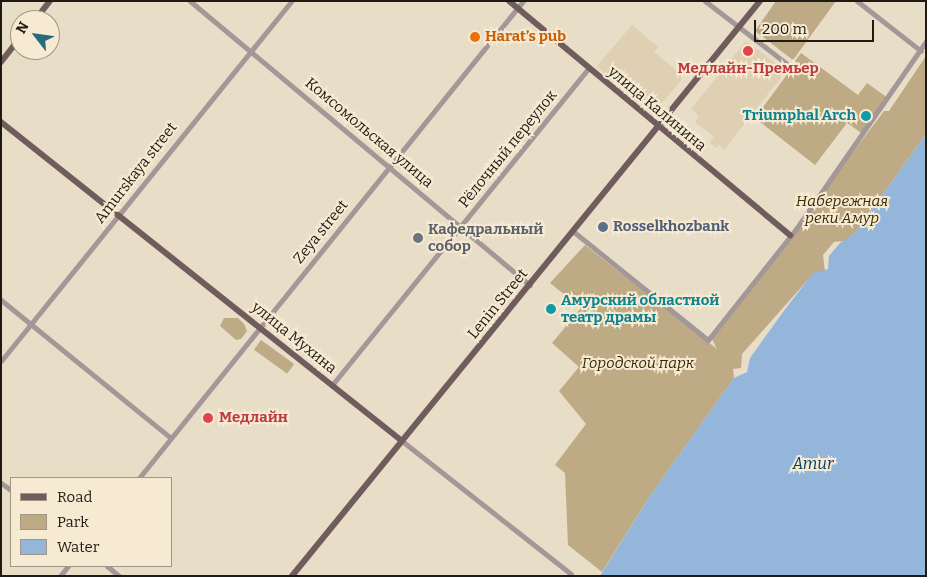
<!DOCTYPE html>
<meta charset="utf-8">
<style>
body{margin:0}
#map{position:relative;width:927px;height:577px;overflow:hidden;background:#e8ddc6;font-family:Bitter,serif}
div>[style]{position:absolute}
.built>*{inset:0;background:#dfd0b4}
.green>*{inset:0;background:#beaa84;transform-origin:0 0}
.water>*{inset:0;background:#93b6da}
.minor>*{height:5px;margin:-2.5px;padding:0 2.5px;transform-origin:2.5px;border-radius:2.5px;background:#a39797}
.major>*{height:6px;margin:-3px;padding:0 3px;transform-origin:3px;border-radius:3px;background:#715c5d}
.dots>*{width:14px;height:14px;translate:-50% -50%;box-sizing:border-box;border:2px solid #f6ead3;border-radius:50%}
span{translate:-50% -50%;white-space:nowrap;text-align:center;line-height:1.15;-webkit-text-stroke:4px #f6ead3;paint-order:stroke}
.food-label{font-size:15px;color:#c56008;font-weight:700}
.left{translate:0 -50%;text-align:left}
.health-label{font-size:15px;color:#be3a42;font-weight:700}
.street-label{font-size:15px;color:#1f1b13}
.culture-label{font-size:15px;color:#0d838f;font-weight:700}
.right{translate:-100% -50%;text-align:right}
.park-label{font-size:15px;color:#3a2a04;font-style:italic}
.service-label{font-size:15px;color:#4e5e75;font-weight:700}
.worship-label{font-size:15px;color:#5b616d;font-weight:700}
.water-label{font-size:16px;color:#073d6a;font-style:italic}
.frame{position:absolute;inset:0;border:2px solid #1f1b13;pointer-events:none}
.legend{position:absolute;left:10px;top:477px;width:162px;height:90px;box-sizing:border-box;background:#f6ead3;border:1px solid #a09786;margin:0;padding:6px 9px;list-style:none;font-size:15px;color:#1f1b13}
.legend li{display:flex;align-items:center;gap:10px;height:25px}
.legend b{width:25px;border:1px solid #a09786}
.north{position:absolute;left:10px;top:10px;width:50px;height:50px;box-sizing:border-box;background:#f6ead3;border:1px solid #a09786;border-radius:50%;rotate:300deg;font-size:14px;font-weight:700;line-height:20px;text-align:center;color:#1f1b13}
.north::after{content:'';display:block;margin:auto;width:18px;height:22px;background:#286b7d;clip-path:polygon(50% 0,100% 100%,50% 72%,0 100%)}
.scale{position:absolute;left:754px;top:20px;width:120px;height:22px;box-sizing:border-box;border:2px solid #1f1b13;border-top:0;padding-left:6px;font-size:15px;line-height:18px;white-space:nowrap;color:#1f1b13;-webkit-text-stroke:4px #f6ead3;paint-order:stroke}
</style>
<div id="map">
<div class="built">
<div style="clip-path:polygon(632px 25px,658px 47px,654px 52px,684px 77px,653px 114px,597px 66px)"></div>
<div style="clip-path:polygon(746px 41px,786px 71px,724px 150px,719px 145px,717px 148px,710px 143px,714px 137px,695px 122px,699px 116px,691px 109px)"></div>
</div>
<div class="green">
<div style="clip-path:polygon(776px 1px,836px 1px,793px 60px,755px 31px)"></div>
<div style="clip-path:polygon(801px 53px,858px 95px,867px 83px,889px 99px,863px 134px,847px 123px,815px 165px,755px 118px,789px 72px,800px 65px,795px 61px)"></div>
<div style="clip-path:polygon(926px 56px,926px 134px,855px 233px,844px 241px,834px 242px,823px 255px,825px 272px,813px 274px,742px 354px,741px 368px,733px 369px,734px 378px,650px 496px,602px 572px,568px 545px,565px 473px,555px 465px,586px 424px,559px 391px,579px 367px,552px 343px,581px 308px,550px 283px,585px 245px,717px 349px,712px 339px,884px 111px,889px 111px)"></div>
<div style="clip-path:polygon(224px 318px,238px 318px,244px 324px,247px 331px,241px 339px,236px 340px,220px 326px)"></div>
<div style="left:261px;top:340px;width:41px;height:12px;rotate:36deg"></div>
</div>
<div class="water">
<div style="clip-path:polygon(926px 134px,926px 576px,600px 576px,650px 496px,734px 378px,747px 372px,750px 358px,783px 312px,813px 273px,828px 269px,829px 256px,840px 243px,855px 233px)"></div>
</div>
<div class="minor">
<div style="left:190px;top:1px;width:443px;rotate:39.9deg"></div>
<div style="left:705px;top:1px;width:103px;rotate:37.5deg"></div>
<div style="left:857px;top:1px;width:81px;rotate:38deg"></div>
<div style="left:574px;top:232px;width:172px;rotate:38.9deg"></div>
<div style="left:708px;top:340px;width:142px;rotate:-51.6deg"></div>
<div style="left:796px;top:229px;width:229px;rotate:-55.3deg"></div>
<div style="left:1px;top:300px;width:219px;rotate:39.1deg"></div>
<div style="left:1px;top:361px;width:462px;rotate:-51.1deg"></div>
<div style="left:332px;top:385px;width:408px;rotate:-51deg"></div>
<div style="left:402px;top:441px;width:215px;rotate:38.2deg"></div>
<div style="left:139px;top:478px;width:612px;rotate:-51.16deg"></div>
<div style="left:1px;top:483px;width:12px;rotate:35deg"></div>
<div style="left:107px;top:566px;width:16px;rotate:40deg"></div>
<div style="left:60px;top:576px;width:13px;rotate:-51deg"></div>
</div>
<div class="major">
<div style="left:509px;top:1px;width:366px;rotate:39.8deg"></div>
<div style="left:35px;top:20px;width:24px;rotate:-52deg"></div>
<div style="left:1px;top:62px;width:31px;rotate:-52deg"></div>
<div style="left:1px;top:122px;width:512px;rotate:38.5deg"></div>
<div style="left:292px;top:576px;width:741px;rotate:-50.86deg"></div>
</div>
<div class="dots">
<div style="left:475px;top:37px;background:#e8710a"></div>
<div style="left:748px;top:51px;background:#e0444e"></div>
<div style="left:866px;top:116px;background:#0f9aa8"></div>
<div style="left:603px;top:227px;background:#5c6f8a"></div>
<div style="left:418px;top:238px;background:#6b7280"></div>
<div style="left:551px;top:309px;background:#0f9aa8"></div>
<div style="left:208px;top:418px;background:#e0444e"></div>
</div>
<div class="food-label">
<span class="left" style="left:485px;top:37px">Harat’s pub</span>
</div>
<div class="health-label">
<span style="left:748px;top:69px">Медлайн-Премьер</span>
<span class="left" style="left:219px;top:418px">Медлайн</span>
</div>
<div class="street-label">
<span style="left:657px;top:109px;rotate:40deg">улица Калинина</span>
<span style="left:369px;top:133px;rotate:40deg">Комсомольская улица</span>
<span style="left:508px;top:149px;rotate:-51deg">Рёлочный переулок</span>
<span style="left:136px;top:173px;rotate:-52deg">Amurskaya street</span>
<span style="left:321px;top:232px;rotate:-51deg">Zeya street</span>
<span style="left:498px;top:304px;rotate:-51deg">Lenin Street</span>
<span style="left:294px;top:338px;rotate:39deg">улица Мухина</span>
</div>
<div class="culture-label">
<span class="right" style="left:856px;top:116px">Triumphal Arch</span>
<span class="left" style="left:561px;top:309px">Амурский областной<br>театр драмы</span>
</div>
<div class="park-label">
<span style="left:842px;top:210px">Набережная<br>реки Амур</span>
<span style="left:638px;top:364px">Городской парк</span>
</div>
<div class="service-label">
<span class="left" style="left:613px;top:227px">Rosselkhozbank</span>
</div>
<div class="worship-label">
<span class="left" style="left:428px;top:238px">Кафедральный<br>собор</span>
</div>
<div class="water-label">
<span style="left:813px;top:464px">Amur</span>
</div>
<div class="frame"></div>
<ul class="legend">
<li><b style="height:6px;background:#715c5d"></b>Road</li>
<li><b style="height:14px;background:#beaa84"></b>Park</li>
<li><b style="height:14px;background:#93b6da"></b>Water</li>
</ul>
<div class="north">N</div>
<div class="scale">200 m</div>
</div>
